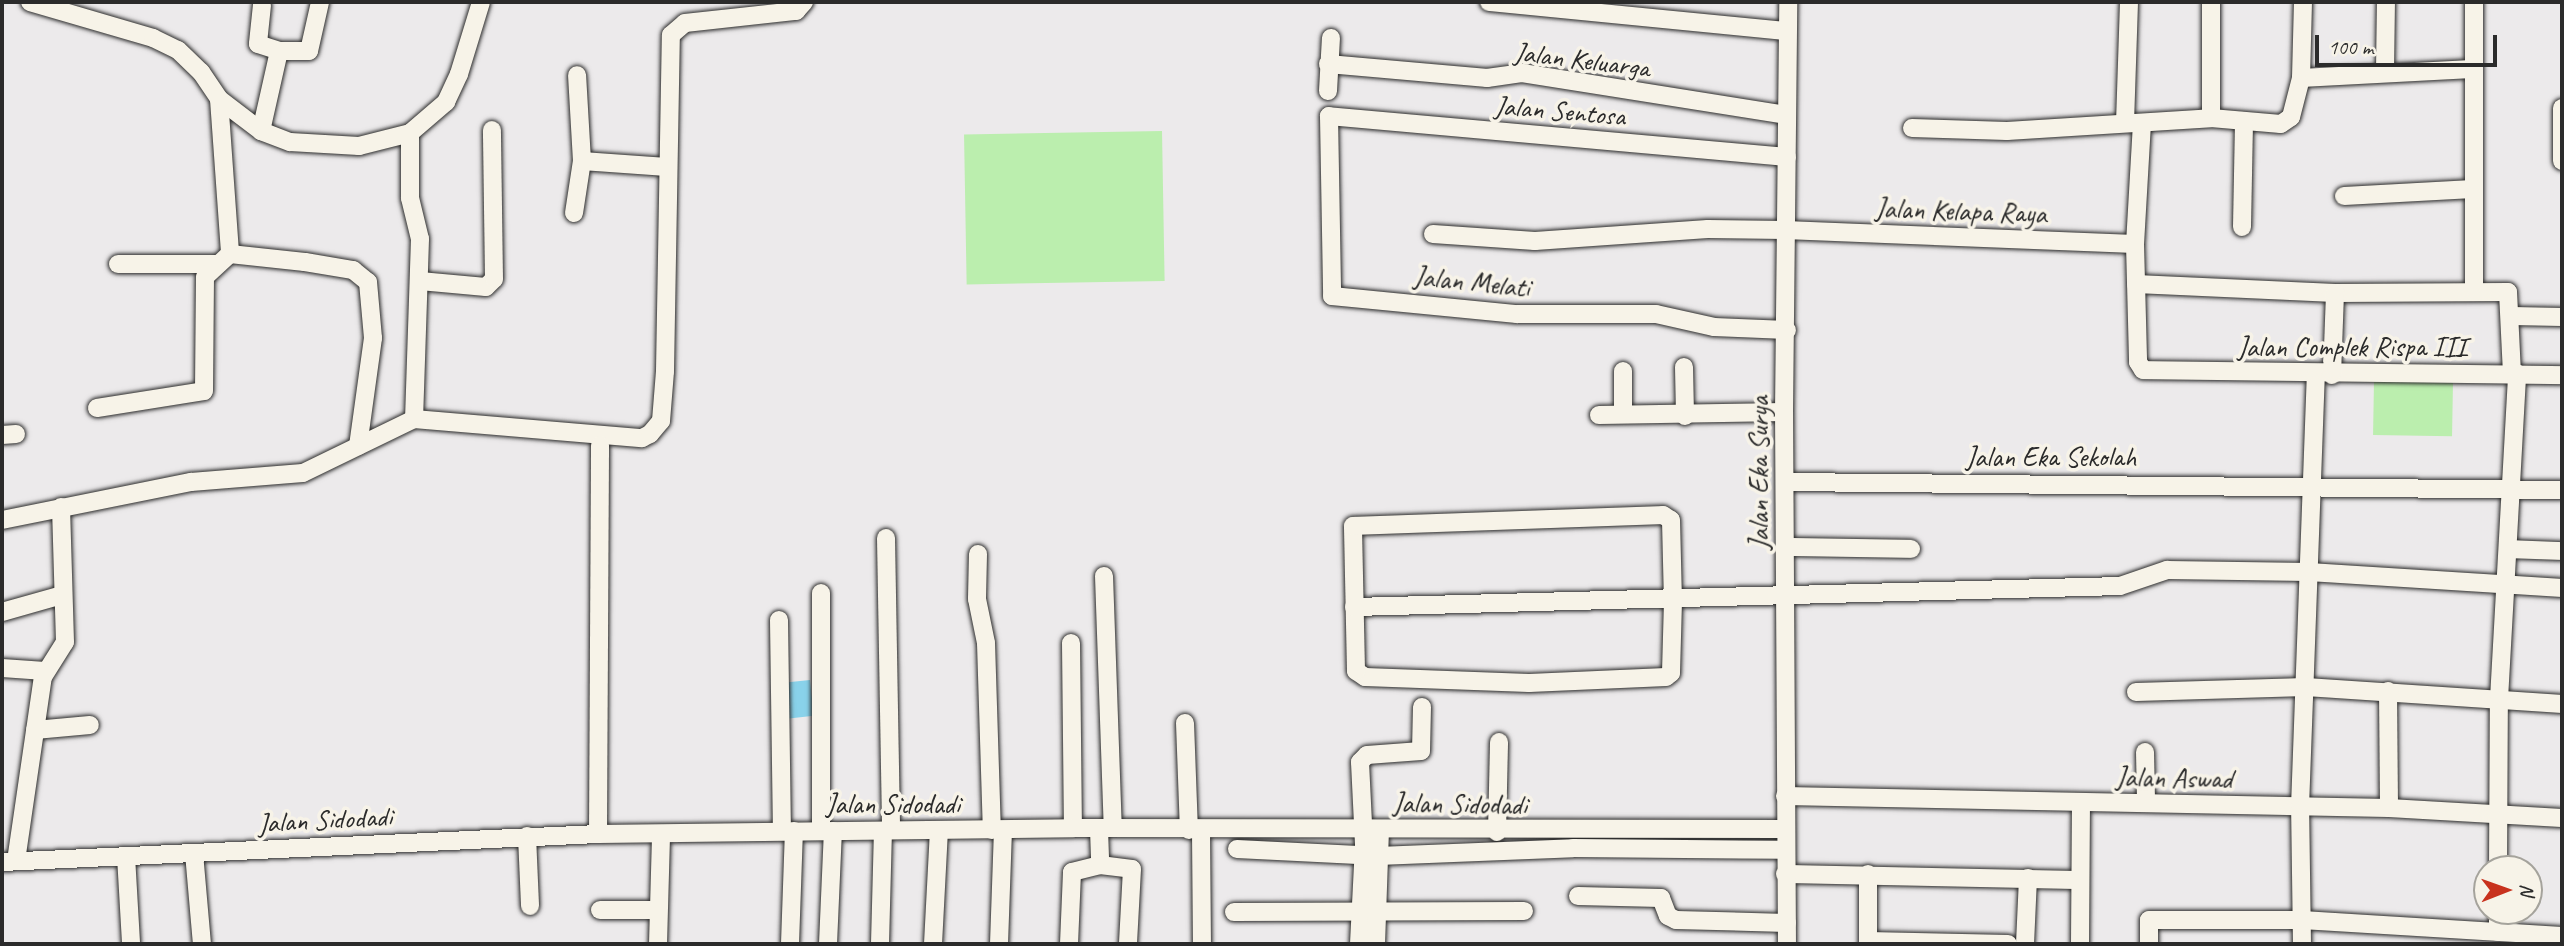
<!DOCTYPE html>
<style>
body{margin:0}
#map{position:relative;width:2564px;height:946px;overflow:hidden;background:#eceaeb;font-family:Caveat,sans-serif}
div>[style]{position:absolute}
.green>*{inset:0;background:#bbeeae;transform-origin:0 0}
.water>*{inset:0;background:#89d2ea;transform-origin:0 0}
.roads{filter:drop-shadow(0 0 2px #2b2b2b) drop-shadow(0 0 2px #2b2b2b)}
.minor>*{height:18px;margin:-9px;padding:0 9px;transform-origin:9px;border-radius:9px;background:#f7f3e8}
span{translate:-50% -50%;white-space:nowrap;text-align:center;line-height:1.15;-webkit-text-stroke:7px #f7f3e8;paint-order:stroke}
.street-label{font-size:28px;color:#2b2b2b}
.frame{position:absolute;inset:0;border:4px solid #2b2b2b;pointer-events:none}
.north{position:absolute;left:2473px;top:855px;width:70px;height:70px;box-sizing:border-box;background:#f7f3e8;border:2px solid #a5a39c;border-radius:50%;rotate:89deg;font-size:19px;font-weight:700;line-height:28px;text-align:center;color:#2b2b2b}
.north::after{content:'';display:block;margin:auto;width:24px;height:32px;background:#c8321e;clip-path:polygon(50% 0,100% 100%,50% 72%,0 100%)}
.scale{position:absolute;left:2315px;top:35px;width:182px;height:32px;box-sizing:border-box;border:4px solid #2b2b2b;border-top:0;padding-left:9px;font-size:21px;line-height:24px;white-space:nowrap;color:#2b2b2b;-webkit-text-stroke:5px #f7f3e8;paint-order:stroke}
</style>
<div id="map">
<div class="green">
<div style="left:1162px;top:131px;width:150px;height:198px;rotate:89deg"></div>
<div style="left:2374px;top:381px;width:79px;height:54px;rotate:1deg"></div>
</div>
<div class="water">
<div style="left:810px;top:680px;width:36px;height:27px;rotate:84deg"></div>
</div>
<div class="roads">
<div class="minor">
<div style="left:30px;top:2px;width:128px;rotate:16.3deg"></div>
<div style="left:153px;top:38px;width:28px;rotate:26deg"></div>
<div style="left:178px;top:50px;width:32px;rotate:44deg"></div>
<div style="left:201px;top:72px;width:32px;rotate:56deg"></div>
<div style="left:219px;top:99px;width:53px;rotate:37.3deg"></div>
<div style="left:261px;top:131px;width:31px;rotate:21deg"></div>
<div style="left:290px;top:142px;width:69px;rotate:3.3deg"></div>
<div style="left:359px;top:146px;width:53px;rotate:-14.3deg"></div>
<div style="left:410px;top:133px;width:48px;rotate:-40.7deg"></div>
<div style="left:446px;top:102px;width:31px;rotate:-65deg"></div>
<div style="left:459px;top:74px;width:75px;rotate:-73deg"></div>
<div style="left:1489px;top:2px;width:299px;rotate:5.6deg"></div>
<div style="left:262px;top:5px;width:39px;rotate:96deg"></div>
<div style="left:258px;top:44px;width:22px;rotate:18deg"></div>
<div style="left:1328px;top:64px;width:160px;rotate:5deg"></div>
<div style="left:1487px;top:78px;width:35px;rotate:-8deg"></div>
<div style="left:1522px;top:73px;width:267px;rotate:9deg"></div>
<div style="left:2385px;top:71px;width:69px;rotate:-89.2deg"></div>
<div style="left:2301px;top:78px;width:76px;rotate:-88.5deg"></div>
<div style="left:1328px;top:91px;width:53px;rotate:-86.8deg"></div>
<div style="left:219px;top:99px;width:155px;rotate:85.9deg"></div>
<div style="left:2562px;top:108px;width:53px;rotate:90deg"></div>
<div style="left:2211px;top:118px;width:116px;rotate:-90deg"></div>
<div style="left:2125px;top:123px;width:121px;rotate:-88.1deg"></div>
<div style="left:2142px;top:123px;width:121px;rotate:93.3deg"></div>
<div style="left:2135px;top:244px;width:118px;rotate:88.5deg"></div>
<div style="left:2138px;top:362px;width:9px;rotate:58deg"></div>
<div style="left:2143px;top:370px;width:419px;rotate:0.7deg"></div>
<div style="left:1912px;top:128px;width:95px;rotate:1.8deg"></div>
<div style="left:2007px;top:131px;width:204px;rotate:-3.6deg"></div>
<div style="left:2211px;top:118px;width:70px;rotate:4.9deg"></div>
<div style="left:2281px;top:124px;width:12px;rotate:-35deg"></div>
<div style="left:2291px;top:117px;width:40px;rotate:-75.6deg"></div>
<div style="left:2301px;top:78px;width:171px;rotate:-3deg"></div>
<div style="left:261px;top:131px;width:82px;rotate:-77.3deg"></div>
<div style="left:279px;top:51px;width:30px"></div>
<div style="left:309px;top:51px;width:50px;rotate:-77.3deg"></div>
<div style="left:410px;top:133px;width:65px;rotate:90deg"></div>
<div style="left:410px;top:198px;width:42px;rotate:76.3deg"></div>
<div style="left:420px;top:239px;width:180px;rotate:91.9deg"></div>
<div style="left:1787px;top:157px;width:460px;rotate:-174.9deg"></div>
<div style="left:1329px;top:116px;width:180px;rotate:89deg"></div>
<div style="left:1332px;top:296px;width:186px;rotate:5.6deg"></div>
<div style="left:1517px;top:314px;width:139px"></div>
<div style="left:1656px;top:314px;width:59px;rotate:12.6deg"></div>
<div style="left:1714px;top:327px;width:73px;rotate:2.4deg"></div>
<div style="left:582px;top:161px;width:85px;rotate:4deg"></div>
<div style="left:2344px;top:196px;width:129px;rotate:-3.1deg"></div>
<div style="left:574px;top:213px;width:53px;rotate:-81.3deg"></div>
<div style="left:582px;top:161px;width:86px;rotate:-93.3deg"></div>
<div style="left:2242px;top:227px;width:106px;rotate:-88.9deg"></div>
<div style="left:1433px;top:234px;width:102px;rotate:3.9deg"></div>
<div style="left:1535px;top:241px;width:173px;rotate:-4deg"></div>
<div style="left:1708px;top:229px;width:77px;rotate:0.7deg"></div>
<div style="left:1785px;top:230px;width:350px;rotate:2.3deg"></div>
<div style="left:118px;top:264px;width:99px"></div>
<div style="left:420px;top:281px;width:66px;rotate:5.2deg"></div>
<div style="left:486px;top:287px;width:11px;rotate:-45deg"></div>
<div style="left:494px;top:279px;width:149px;rotate:-90.8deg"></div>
<div style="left:2136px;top:284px;width:199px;rotate:2.6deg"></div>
<div style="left:2335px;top:293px;width:173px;rotate:-0.3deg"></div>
<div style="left:2508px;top:292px;width:81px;rotate:87.2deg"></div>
<div style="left:2474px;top:290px;width:288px;rotate:-90deg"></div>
<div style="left:2512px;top:316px;width:50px;rotate:1.1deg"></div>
<div style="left:1684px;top:367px;width:49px;rotate:88.8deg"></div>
<div style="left:2332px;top:375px;width:82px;rotate:-87.9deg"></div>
<div style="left:97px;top:408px;width:108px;rotate:-9deg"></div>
<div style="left:204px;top:391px;width:114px;rotate:-89.5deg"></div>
<div style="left:205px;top:277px;width:34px;rotate:-43deg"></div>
<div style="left:230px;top:254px;width:75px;rotate:6.1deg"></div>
<div style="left:305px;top:262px;width:49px;rotate:9.5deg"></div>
<div style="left:353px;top:270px;width:19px;rotate:39deg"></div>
<div style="left:368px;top:282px;width:56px;rotate:84.9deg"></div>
<div style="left:373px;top:338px;width:109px;rotate:97.9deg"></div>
<div style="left:1623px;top:414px;width:43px;rotate:-90deg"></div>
<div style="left:1599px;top:415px;width:185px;rotate:-0.9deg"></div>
<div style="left:2px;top:435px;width:14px;rotate:-4deg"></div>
<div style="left:1786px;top:482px;width:776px;rotate:0.59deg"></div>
<div style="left:1663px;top:515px;width:9px;rotate:32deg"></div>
<div style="left:1671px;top:520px;width:81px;rotate:88.6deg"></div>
<div style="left:1673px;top:601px;width:72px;rotate:91.6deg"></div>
<div style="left:1671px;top:673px;width:6px;rotate:141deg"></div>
<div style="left:1666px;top:677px;width:137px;rotate:177.5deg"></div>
<div style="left:1529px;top:683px;width:164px;rotate:-177.9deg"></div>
<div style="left:1365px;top:677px;width:11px;rotate:-146deg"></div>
<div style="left:1356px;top:671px;width:145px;rotate:-91.2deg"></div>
<div style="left:1353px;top:526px;width:310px;rotate:-2deg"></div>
<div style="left:2px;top:520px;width:193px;rotate:-11.4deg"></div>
<div style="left:191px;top:482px;width:112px;rotate:-4.6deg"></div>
<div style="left:303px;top:473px;width:123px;rotate:-25.9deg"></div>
<div style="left:414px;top:419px;width:229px;rotate:4.8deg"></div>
<div style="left:642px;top:438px;width:9px;rotate:-27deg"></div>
<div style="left:650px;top:434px;width:17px;rotate:-50deg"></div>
<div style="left:661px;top:421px;width:50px;rotate:-85.4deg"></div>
<div style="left:665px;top:371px;width:336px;rotate:-89deg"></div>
<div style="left:671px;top:35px;width:18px;rotate:-41deg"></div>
<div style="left:685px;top:23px;width:112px;rotate:-6.2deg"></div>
<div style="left:796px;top:11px;width:12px;rotate:-48deg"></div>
<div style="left:886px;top:538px;width:292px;rotate:89deg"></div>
<div style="left:1786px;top:547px;width:125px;rotate:0.9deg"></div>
<div style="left:2509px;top:549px;width:53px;rotate:2.2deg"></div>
<div style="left:978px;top:554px;width:45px;rotate:91.3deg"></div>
<div style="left:977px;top:599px;width:45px;rotate:78.4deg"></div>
<div style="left:986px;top:643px;width:187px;rotate:88.2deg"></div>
<div style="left:1104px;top:576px;width:252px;rotate:88deg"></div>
<div style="left:821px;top:593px;width:237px;rotate:90deg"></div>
<div style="left:1354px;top:607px;width:766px;rotate:-1.57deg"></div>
<div style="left:2120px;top:586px;width:50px;rotate:-18.8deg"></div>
<div style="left:2167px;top:570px;width:142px;rotate:0.8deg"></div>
<div style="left:2309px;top:572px;width:254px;rotate:3.6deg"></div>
<div style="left:2px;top:612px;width:62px;rotate:-15.8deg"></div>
<div style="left:779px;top:620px;width:211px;rotate:89.2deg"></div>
<div style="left:1071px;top:643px;width:185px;rotate:89.4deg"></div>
<div style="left:2px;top:668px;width:43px;rotate:4deg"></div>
<div style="left:2388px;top:691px;width:117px;rotate:89.5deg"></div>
<div style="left:2136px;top:692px;width:170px;rotate:-1.7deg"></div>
<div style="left:2306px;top:687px;width:257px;rotate:3.8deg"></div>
<div style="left:1185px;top:723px;width:107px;rotate:87.9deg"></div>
<div style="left:35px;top:730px;width:55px;rotate:-5.2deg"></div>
<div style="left:2145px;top:752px;width:49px;rotate:88.8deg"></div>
<div style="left:1785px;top:796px;width:604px;rotate:1.14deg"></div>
<div style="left:2389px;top:808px;width:173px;rotate:3.3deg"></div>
<div style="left:1099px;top:829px;width:36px;rotate:88deg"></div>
<div style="left:1201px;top:832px;width:112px;rotate:89.5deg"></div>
<div style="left:1497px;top:832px;width:90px;rotate:-88.7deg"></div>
<div style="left:598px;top:834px;width:389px;rotate:-89.7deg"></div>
<div style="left:527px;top:836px;width:70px;rotate:87.5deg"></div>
<div style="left:1237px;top:849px;width:141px;rotate:2.8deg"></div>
<div style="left:1378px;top:856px;width:195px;rotate:-2.3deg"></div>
<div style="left:1573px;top:848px;width:211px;rotate:0.5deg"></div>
<div style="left:194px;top:853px;width:91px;rotate:85deg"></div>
<div style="left:126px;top:856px;width:88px;rotate:86.7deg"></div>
<div style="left:16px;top:861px;width:186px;rotate:-81.7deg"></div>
<div style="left:43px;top:677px;width:41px;rotate:-57.8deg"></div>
<div style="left:65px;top:642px;width:135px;rotate:-91.7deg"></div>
<div style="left:2px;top:862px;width:597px;rotate:-2.69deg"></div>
<div style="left:598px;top:834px;width:475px;rotate:-0.7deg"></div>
<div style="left:1073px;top:828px;width:712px;rotate:0.08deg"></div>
<div style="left:2498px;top:869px;width:170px;rotate:-89.7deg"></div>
<div style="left:2499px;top:699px;width:326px;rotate:-86.8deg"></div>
<div style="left:1785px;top:874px;width:294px;rotate:1.2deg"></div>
<div style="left:1578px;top:896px;width:83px;rotate:1.4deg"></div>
<div style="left:1661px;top:898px;width:19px;rotate:69deg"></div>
<div style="left:1668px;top:916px;width:9px;rotate:27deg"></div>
<div style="left:1676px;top:920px;width:111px;rotate:1.5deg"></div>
<div style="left:600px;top:910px;width:58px"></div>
<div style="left:1234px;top:912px;width:290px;rotate:-0.2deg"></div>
<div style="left:2498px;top:932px;width:21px;rotate:-90deg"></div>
<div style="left:1868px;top:941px;width:140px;rotate:1.2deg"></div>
<div style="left:658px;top:944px;width:109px;rotate:-88.4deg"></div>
<div style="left:790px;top:944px;width:113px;rotate:-88deg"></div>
<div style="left:828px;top:944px;width:113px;rotate:-87.5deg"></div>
<div style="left:880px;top:944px;width:113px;rotate:-88.5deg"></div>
<div style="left:933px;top:944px;width:114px;rotate:-87deg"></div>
<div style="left:999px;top:944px;width:114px;rotate:-88deg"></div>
<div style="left:1069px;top:944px;width:72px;rotate:-87.6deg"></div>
<div style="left:1072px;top:872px;width:29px;rotate:-14deg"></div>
<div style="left:1100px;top:865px;width:32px;rotate:7deg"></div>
<div style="left:1132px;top:869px;width:75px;rotate:93.1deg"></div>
<div style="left:1359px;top:944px;width:100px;rotate:-87.1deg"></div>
<div style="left:1364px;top:844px;width:82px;rotate:-92.8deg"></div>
<div style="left:1360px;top:762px;width:10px;rotate:-45deg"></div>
<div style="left:1367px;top:755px;width:54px;rotate:-4.2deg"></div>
<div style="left:1421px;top:751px;width:44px;rotate:-88.7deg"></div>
<div style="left:1376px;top:944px;width:115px;rotate:-88deg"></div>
<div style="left:1787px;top:944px;width:532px;rotate:-90.32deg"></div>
<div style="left:1784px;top:412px;width:410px;rotate:-89.4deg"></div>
<div style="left:1868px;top:944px;width:70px;rotate:-90deg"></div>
<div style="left:2025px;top:944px;width:66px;rotate:-87.4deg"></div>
<div style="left:2080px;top:944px;width:140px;rotate:-89.6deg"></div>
<div style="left:2149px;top:944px;width:24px;rotate:-90deg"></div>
<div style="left:2149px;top:920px;width:153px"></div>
<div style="left:2302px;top:920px;width:260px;rotate:3.5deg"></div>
<div style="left:2302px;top:944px;width:137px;rotate:-90.8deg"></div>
<div style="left:2300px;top:807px;width:432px;rotate:-87.9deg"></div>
</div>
</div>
<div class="street-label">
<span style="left:1582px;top:60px;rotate:7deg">Jalan Keluarga</span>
<span style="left:1560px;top:111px;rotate:5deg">Jalan Sentosa</span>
<span style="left:1961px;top:211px;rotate:2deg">Jalan Kelapa Raya</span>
<span style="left:1472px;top:282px;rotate:6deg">Jalan Melati</span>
<span style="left:2352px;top:347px">Jalan Complek Rispa III</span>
<span style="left:2051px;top:457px">Jalan Eka Sekolah</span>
<span style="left:1759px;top:473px;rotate:-90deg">Jalan Eka Surya</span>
<span style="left:2174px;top:778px;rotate:1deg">Jalan Aswad</span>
<span style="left:893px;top:804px">Jalan Sidodadi</span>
<span style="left:1460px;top:804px;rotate:1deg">Jalan Sidodadi</span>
<span style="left:325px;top:820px;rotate:-3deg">Jalan Sidodadi</span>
</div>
<div class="frame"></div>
<div class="north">N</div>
<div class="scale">100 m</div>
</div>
